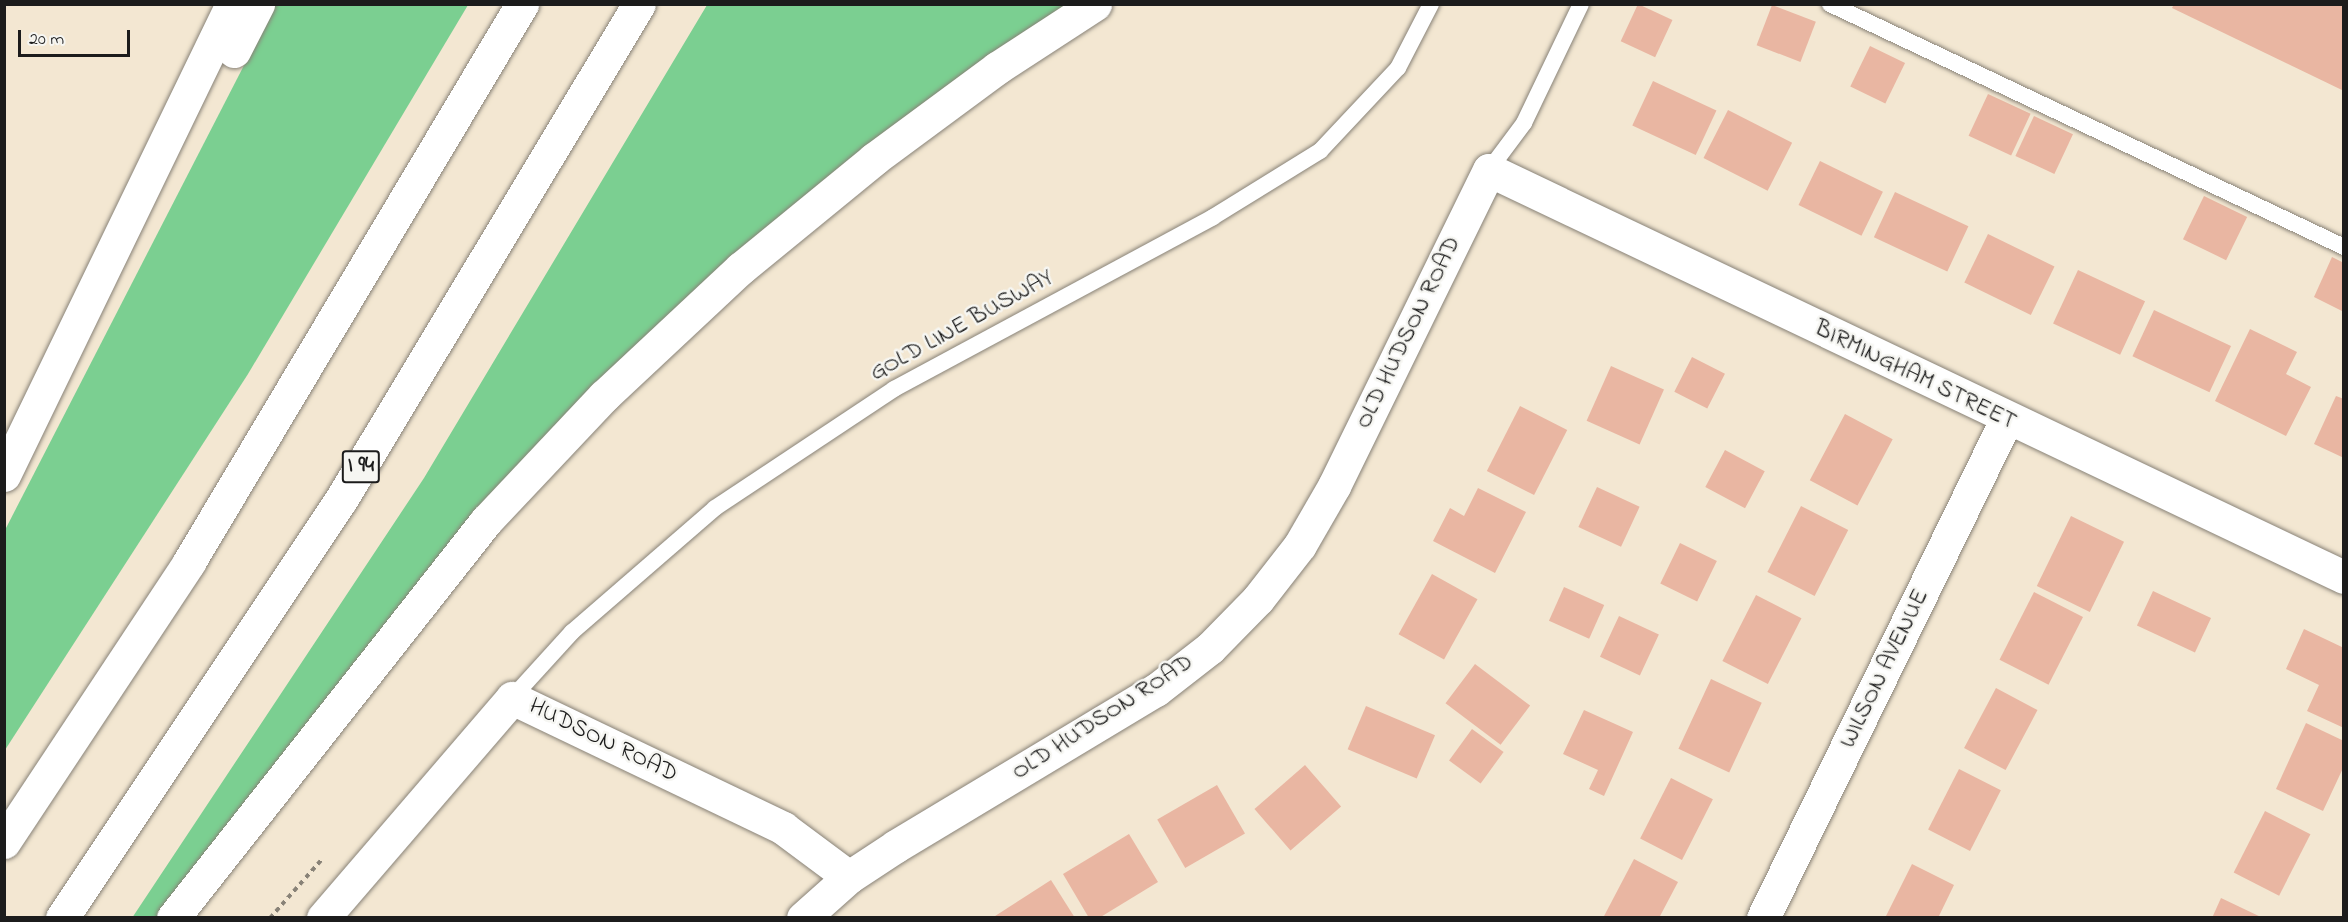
<!DOCTYPE html>
<style>
body{margin:0}
#map{position:relative;width:2348px;height:922px;overflow:hidden;background:#f3e7d2;font-family:"Indie Flower",sans-serif}
div>[style]{position:absolute}
.green>*{inset:0;background:#7bcf91}
.building>*{inset:0;background:#e9b6a2;transform-origin:0 0}
.path>*{height:4px;margin-top:-2px;transform-origin:0;background:repeating-linear-gradient(90deg,#888277 0 4.5px,transparent 0 9px)}
.roads{filter:drop-shadow(0 0 2px #888277) drop-shadow(0 0 2px #888277)}
.lane>*{height:16px;margin:-8px;padding:0 8px;transform-origin:8px;border-radius:8px;background:#fff}
.street>*{height:33px;margin:-16.5px;padding:0 16.5px;transform-origin:16.5px;border-radius:16.5px;background:#fff}
.highway>*{height:33px;margin:-16.5px;padding:0 16.5px;transform-origin:16.5px;border-radius:16.5px;background:#fff}
span{translate:-50% -50%;white-space:nowrap;text-align:center;line-height:1.15;-webkit-text-stroke:5px #f6f6f2;paint-order:stroke}
.shield-label span{padding:2px 4px;background:#f6f6f2;border:2px solid;border-radius:4px;-webkit-text-stroke-width:0}
.shield-label{font-size:22px;color:#1c1c1c;font-weight:700}
.street-label{font-size:24px;color:#1c1c1c}
.frame{position:absolute;inset:0;border:6px solid #1c1c1c;pointer-events:none}
.scale{position:absolute;left:18px;top:30px;width:112px;height:27px;box-sizing:border-box;border:3px solid #1c1c1c;border-top:0;padding-left:8px;font-size:18px;line-height:21px;white-space:nowrap;color:#1c1c1c;-webkit-text-stroke:4px #f6f6f2;paint-order:stroke}
</style>
<div id="map">
<div class="green">
<div style="clip-path:polygon(275px 5px,468px 5px,248px 374px,5px 750px,5px 530px)"></div>
<div style="clip-path:polygon(707px 5px,1070px 5px,716px 274px,159px 917px,132px 918px,424px 478px)"></div>
</div>
<div class="building">
<div style="left:1638px;top:4px;width:38px;height:41px;rotate:25deg"></div>
<div style="clip-path:polygon(2174px 4px,2344px 4px,2344px 91px,2172px 8px)"></div>
<div style="left:1772px;top:5px;width:47px;height:43px;rotate:21deg"></div>
<div style="left:1870px;top:46px;width:39px;height:45px;rotate:26deg"></div>
<div style="left:1653px;top:81px;width:70px;height:49px;rotate:25deg"></div>
<div style="left:1988px;top:94px;width:47px;height:46px;rotate:25deg"></div>
<div style="left:1728px;top:110px;width:72px;height:54px;rotate:27deg"></div>
<div style="left:2034px;top:116px;width:43px;height:44px;rotate:25deg"></div>
<div style="left:1820px;top:161px;width:70px;height:49px;rotate:26deg"></div>
<div style="left:1895px;top:192px;width:81px;height:50px;rotate:25deg"></div>
<div style="left:2204px;top:196px;width:48px;height:48px;rotate:26deg"></div>
<div style="left:1988px;top:234px;width:74px;height:54px;rotate:26deg"></div>
<div style="clip-path:polygon(2332px 257px,2344px 263px,2344px 312px,2314px 297px)"></div>
<div style="left:2078px;top:270px;width:74px;height:59px;rotate:25deg"></div>
<div style="left:2154px;top:310px;width:85px;height:51px;rotate:25deg"></div>
<div style="clip-path:polygon(2250px 329px,2297px 352px,2286px 374px,2311px 387px,2286px 436px,2215px 401px)"></div>
<div style="left:1692px;top:357px;width:37px;height:39px;rotate:27deg"></div>
<div style="left:1611px;top:366px;width:58px;height:60px;rotate:24deg"></div>
<div style="clip-path:polygon(2336px 396px,2344px 399px,2344px 458px,2314px 444px)"></div>
<div style="left:1520px;top:406px;width:53px;height:73px;rotate:27deg"></div>
<div style="left:1845px;top:414px;width:54px;height:75px;rotate:28deg"></div>
<div style="left:1725px;top:450px;width:45px;height:42px;rotate:28deg"></div>
<div style="left:1597px;top:487px;width:47px;height:44px;rotate:25deg"></div>
<div style="clip-path:polygon(1478px 488px,1526px 512px,1495px 573px,1433px 541px,1450px 508px,1464px 516px)"></div>
<div style="left:1801px;top:506px;width:53px;height:74px;rotate:27deg"></div>
<div style="left:2071px;top:516px;width:59px;height:78px;rotate:26deg"></div>
<div style="left:1680px;top:543px;width:41px;height:45px;rotate:26deg"></div>
<div style="left:1432px;top:574px;width:52px;height:69px;rotate:29deg"></div>
<div style="left:1564px;top:587px;width:44px;height:37px;rotate:24deg"></div>
<div style="left:2153px;top:591px;width:64px;height:38px;rotate:25deg"></div>
<div style="left:2034px;top:592px;width:55px;height:76px;rotate:27deg"></div>
<div style="left:1756px;top:595px;width:51px;height:74px;rotate:27deg"></div>
<div style="left:1619px;top:616px;width:44px;height:45px;rotate:25deg"></div>
<div style="clip-path:polygon(2304px 629px,2344px 648px,2344px 728px,2307px 711px,2319px 685px,2286px 669px)"></div>
<div style="left:1475px;top:664px;width:69px;height:49px;rotate:37deg"></div>
<div style="left:1711px;top:679px;width:56px;height:77px;rotate:25deg"></div>
<div style="left:1996px;top:688px;width:47px;height:68px;rotate:28deg"></div>
<div style="left:1366px;top:706px;width:75px;height:47px;rotate:23deg"></div>
<div style="clip-path:polygon(1584px 710px,1633px 732px,1604px 796px,1589px 789px,1598px 770px,1563px 754px)"></div>
<div style="clip-path:polygon(2306px 723px,2344px 741px,2344px 766px,2323px 811px,2276px 789px)"></div>
<div style="left:1472px;top:729px;width:39px;height:39px;rotate:36deg"></div>
<div style="left:1305px;top:765px;width:55px;height:67px;rotate:49deg"></div>
<div style="left:1959px;top:769px;width:47px;height:68px;rotate:27deg"></div>
<div style="left:1671px;top:778px;width:47px;height:68px;rotate:27deg"></div>
<div style="left:1217px;top:785px;width:56px;height:69px;rotate:60deg"></div>
<div style="left:2265px;top:811px;width:51px;height:69px;rotate:27deg"></div>
<div style="clip-path:polygon(1129px 834px,1158px 882px,1099px 918px,1089px 918px,1063px 874px)"></div>
<div style="clip-path:polygon(1634px 859px,1678px 882px,1659px 918px,1603px 918px)"></div>
<div style="clip-path:polygon(1912px 864px,1954px 885px,1938px 918px,1885px 918px)"></div>
<div style="clip-path:polygon(1051px 880px,1075px 918px,992px 918px)"></div>
<div style="clip-path:polygon(2221px 898px,2263px 918px,2212px 918px)"></div>
</div>
<div class="path">
<div style="left:270px;top:918px;width:80px;rotate:-48.5deg"></div>
</div>
<div class="roads">
<div class="lane">
<div style="left:1830px;top:4px;width:569px;rotate:25.3deg"></div>
<div style="left:1489px;top:170px;width:59px;rotate:-53.3deg"></div>
<div style="left:1524px;top:123px;width:132px;rotate:-64.4deg"></div>
<div style="left:512px;top:698px;width:89px;rotate:-47.7deg"></div>
<div style="left:572px;top:632px;width:189px;rotate:-40.9deg"></div>
<div style="left:715px;top:508px;width:215px;rotate:-33.6deg"></div>
<div style="left:894px;top:389px;width:362px;rotate:-28.3deg"></div>
<div style="left:1213px;top:217px;width:126px;rotate:-31.7deg"></div>
<div style="left:1320px;top:151px;width:114px;rotate:-46.8deg"></div>
<div style="left:1398px;top:68px;width:72px;rotate:-62.7deg"></div>
</div>
<div class="street">
<div style="left:323px;top:918px;width:290px;rotate:-49.3deg"></div>
<div style="left:512px;top:698px;width:301px;rotate:25.6deg"></div>
<div style="left:783px;top:828px;width:82px;rotate:36.6deg"></div>
<div style="left:803px;top:918px;width:62px;rotate:-41.7deg"></div>
<div style="left:849px;top:877px;width:56px;rotate:-33.4deg"></div>
<div style="left:896px;top:846px;width:303px;rotate:-31deg"></div>
<div style="left:1156px;top:690px;width:68px;rotate:-37.9deg"></div>
<div style="left:1210px;top:648px;width:69px;rotate:-45.6deg"></div>
<div style="left:1258px;top:599px;width:68px;rotate:-52.1deg"></div>
<div style="left:1300px;top:545px;width:68px;rotate:-60deg"></div>
<div style="left:1334px;top:486px;width:352px;rotate:-63.9deg"></div>
<div style="left:1489px;top:170px;width:947px;rotate:25.46deg"></div>
<div style="left:1763px;top:918px;width:554px;rotate:-63.99deg"></div>
</div>
<div class="highway">
<div style="left:234px;top:51px;width:53px;rotate:-62.9deg"></div>
<div style="left:4px;top:475px;width:523px;rotate:-64.17deg"></div>
<div style="left:4px;top:842px;width:336px;rotate:-56.5deg"></div>
<div style="left:189px;top:562px;width:650px;rotate:-59.17deg"></div>
<div style="left:62px;top:918px;width:505px;rotate:-56.31deg"></div>
<div style="left:342px;top:498px;width:576px;rotate:-58.99deg"></div>
<div style="left:173px;top:918px;width:506px;rotate:-51.75deg"></div>
<div style="left:486px;top:521px;width:172px;rotate:-46.7deg"></div>
<div style="left:604px;top:396px;width:187px;rotate:-43.1deg"></div>
<div style="left:741px;top:268px;width:172px;rotate:-39.3deg"></div>
<div style="left:874px;top:159px;width:153px;rotate:-36.5deg"></div>
<div style="left:997px;top:68px;width:117px;rotate:-33.1deg"></div>
</div>
</div>
<div class="shield-label">
<span style="left:361px;top:467px">I 94</span>
</div>
<div class="street-label">
<span style="left:962px;top:326px;rotate:-29deg">GOLD LINE BUSWAY</span>
<span style="left:1409px;top:333px;rotate:-64deg">OLD HUDSON ROAD</span>
<span style="left:1915px;top:376px;rotate:26deg">BIRMINGHAM STREET</span>
<span style="left:1885px;top:669px;rotate:-64deg">WILSON AVENUE</span>
<span style="left:1103px;top:718px;rotate:-33deg">OLD HUDSON ROAD</span>
<span style="left:603px;top:741px;rotate:26deg">HUDSON ROAD</span>
</div>
<div class="frame"></div>
<div class="scale">20 m</div>
</div>
